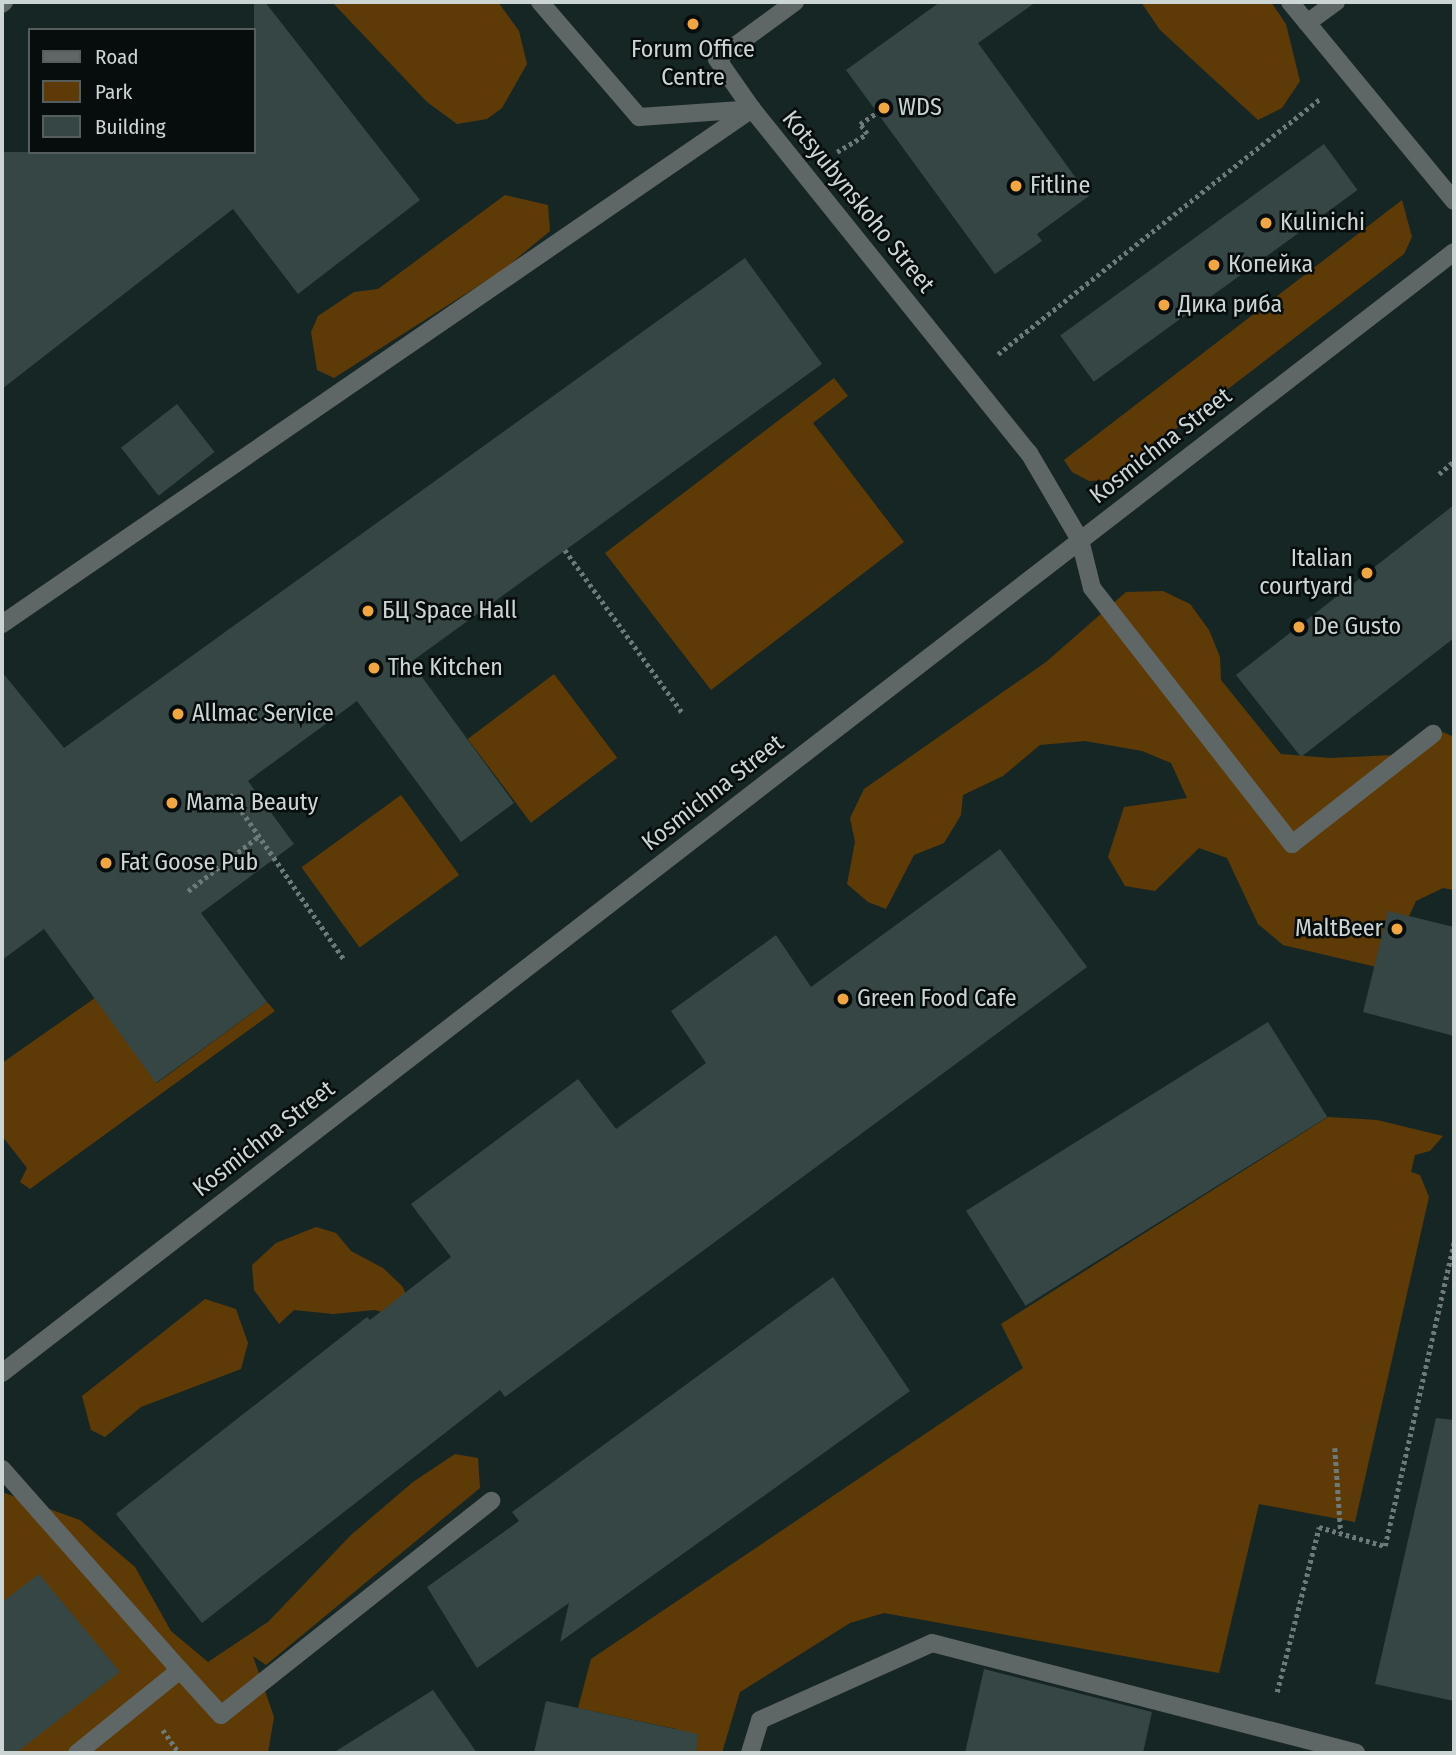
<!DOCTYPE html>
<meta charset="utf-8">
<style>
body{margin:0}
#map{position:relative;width:1456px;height:1755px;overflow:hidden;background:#162625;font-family:"Fira Sans Condensed",sans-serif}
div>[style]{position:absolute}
.green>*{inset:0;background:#5e3b06;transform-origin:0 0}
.building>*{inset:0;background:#354645;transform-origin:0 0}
.path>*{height:4.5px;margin-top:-2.25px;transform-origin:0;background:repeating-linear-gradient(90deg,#6d7a79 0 3.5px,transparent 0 7px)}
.minor>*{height:18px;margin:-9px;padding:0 9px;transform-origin:9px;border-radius:9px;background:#5f6666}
.dots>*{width:19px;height:19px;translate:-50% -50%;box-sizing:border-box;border:4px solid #070d0d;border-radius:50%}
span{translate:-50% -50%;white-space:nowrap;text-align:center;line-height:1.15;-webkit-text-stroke:5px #070d0d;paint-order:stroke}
.poi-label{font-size:24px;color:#cbd5d4}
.left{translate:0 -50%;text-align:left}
.right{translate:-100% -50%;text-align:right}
.street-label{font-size:24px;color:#cbd5d4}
.frame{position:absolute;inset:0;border:4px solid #cbd5d4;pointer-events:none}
.legend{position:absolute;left:28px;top:28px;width:228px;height:126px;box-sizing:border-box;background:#070d0d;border:2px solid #555d5d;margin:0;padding:9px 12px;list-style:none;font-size:21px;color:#cbd5d4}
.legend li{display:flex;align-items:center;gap:14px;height:35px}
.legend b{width:35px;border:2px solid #555d5d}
</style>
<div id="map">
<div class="green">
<div style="clip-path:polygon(332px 2px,498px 2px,519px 31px,527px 64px,502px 108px,487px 119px,457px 124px,427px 102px)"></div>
<div style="clip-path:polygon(1141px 2px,1271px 2px,1286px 24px,1300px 81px,1282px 108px,1258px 120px,1160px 30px)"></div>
<div style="clip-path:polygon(505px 195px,548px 205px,550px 231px,503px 270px,334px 378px,317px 370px,311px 332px,318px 316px,354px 292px,378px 289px)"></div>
<div style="clip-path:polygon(1402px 200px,1412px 237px,1404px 254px,1109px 480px,1089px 481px,1072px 472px,1064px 460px)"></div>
<div style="clip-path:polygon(834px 378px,848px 396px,813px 423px,904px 542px,711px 690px,605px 553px)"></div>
<div style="clip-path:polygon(1163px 591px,1190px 604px,1209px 630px,1220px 657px,1221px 680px,1281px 754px,1330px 758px,1394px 755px,1443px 732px,1454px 737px,1454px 890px,1443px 888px,1416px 901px,1385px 969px,1283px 945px,1258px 924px,1227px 858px,1199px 848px,1155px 891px,1125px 886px,1108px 857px,1124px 807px,1187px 798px,1171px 763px,1142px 751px,1085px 741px,1040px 745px,1003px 776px,963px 795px,961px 815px,944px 843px,914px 855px,886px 909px,868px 902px,847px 884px,855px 842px,850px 818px,864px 789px,1046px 662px,1126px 592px)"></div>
<div style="left:554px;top:674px;width:105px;height:108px;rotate:53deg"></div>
<div style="left:401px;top:795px;width:99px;height:123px;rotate:54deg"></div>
<div style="clip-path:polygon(95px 998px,157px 1083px,267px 1002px,275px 1011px,30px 1189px,20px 1182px,27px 1168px,2px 1136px,2px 1063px)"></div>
<div style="clip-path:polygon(1328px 1117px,1377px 1120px,1443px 1136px,1430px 1151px,1415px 1155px,1411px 1172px,1420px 1175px,1429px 1197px,1355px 1522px,1259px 1504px,1219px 1673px,884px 1613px,850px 1623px,740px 1692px,722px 1753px,671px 1753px,676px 1729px,578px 1708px,591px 1659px,1023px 1368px,1001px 1324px)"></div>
<div style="clip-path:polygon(316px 1227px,336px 1233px,351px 1251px,383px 1268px,403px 1287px,410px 1306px,394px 1316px,375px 1310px,333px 1314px,294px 1310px,279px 1324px,254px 1290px,252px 1265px,276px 1243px)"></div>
<div style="clip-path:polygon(205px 1299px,236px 1309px,248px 1343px,241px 1369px,141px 1407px,105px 1437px,91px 1430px,82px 1396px)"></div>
<div style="clip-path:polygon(455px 1454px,478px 1458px,480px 1488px,266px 1665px,253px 1656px,274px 1717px,268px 1753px,2px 1753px,2px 1492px,80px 1520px,135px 1567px,171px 1631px,208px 1662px,268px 1622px,351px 1535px,413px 1482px)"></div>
</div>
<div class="building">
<div style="clip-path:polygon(254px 2px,265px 2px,420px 200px,298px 294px,233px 209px,2px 389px,2px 152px,254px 152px)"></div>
<div style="clip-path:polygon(940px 2px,1036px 2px,978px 43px,1089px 196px,1037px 234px,1042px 241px,995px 274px,846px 70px)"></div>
<div style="left:1324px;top:144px;width:57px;height:326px;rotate:54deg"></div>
<div style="clip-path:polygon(745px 258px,822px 364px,411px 662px,514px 803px,461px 842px,357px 701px,248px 781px,294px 844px,201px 913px,267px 1002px,156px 1083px,44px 929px,2px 960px,2px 672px,64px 748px)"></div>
<div style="left:177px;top:404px;width:61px;height:71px;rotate:52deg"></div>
<div style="clip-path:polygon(1454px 505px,1454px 638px,1301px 757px,1236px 675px)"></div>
<div style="clip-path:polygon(1000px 849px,1087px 967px,505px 1397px,500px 1390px,202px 1623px,116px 1514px,367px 1317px,370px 1320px,451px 1257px,411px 1204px,578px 1079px,616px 1129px,706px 1063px,671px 1011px,776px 935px,811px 987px)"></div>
<div style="clip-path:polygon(1388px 911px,1454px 927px,1454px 1036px,1363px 1012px)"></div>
<div style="left:1268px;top:1022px;width:112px;height:356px;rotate:58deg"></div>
<div style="clip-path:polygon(833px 1277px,910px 1391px,560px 1642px,569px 1603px,477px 1668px,427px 1587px,519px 1521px,512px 1512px)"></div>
<div style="clip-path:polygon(1436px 1418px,1454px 1420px,1454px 1701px,1375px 1684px)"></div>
<div style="clip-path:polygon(39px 1574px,120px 1672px,16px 1753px,2px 1753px,2px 1602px)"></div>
<div style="clip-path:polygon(984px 1669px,1152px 1712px,1143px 1753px,965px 1753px)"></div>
<div style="clip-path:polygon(433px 1690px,477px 1753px,333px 1753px)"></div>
<div style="clip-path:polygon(546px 1701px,698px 1734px,696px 1753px,534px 1753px)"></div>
</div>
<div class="path">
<div style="left:837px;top:152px;width:35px;rotate:-31deg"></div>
<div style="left:867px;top:134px;width:12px;rotate:-125deg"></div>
<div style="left:860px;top:124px;width:22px;rotate:-34deg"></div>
<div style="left:998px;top:354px;width:411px;rotate:-38.4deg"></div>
<div style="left:1439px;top:474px;width:20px;rotate:-41deg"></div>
<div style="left:565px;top:550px;width:200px;rotate:54.2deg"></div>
<div style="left:230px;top:794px;width:201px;rotate:55.4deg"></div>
<div style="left:188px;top:891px;width:90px;rotate:-37.8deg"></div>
<div style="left:1335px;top:1448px;width:85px;rotate:86deg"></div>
<div style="left:1277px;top:1692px;width:170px;rotate:-75.7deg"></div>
<div style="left:1319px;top:1527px;width:69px;rotate:16.1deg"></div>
<div style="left:1385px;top:1546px;width:312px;rotate:-77.2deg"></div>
<div style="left:163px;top:1730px;width:28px;rotate:55deg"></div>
</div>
<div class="minor">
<div style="left:540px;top:2px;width:152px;rotate:49.3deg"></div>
<div style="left:639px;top:117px;width:113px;rotate:-4deg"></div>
<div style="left:752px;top:109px;width:442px;rotate:51.2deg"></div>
<div style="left:1029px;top:453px;width:101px;rotate:59.6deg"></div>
<div style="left:1080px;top:540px;width:49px;rotate:76deg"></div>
<div style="left:1092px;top:588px;width:325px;rotate:52deg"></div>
<div style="left:1292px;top:844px;width:179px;rotate:-38deg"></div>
<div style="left:1290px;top:2px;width:258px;rotate:50.5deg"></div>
<div style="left:2px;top:4px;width:3px;rotate:-45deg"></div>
<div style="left:1307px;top:23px;width:36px;rotate:-36deg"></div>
<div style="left:2px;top:624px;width:910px;rotate:-34.48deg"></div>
<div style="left:752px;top:109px;width:61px;rotate:-125deg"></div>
<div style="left:717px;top:59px;width:97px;rotate:-36.2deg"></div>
<div style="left:2px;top:1373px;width:1834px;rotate:-37.67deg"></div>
<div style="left:2px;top:1469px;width:268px;rotate:48.5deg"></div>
<div style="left:180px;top:1670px;width:132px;rotate:141.1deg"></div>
<div style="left:180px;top:1670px;width:61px;rotate:47.7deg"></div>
<div style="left:221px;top:1715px;width:345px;rotate:-38.4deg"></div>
<div style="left:750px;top:1753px;width:34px;rotate:-73deg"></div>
<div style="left:760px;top:1720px;width:188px;rotate:-24.1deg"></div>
<div style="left:932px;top:1643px;width:438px;rotate:14.5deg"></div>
</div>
<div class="dots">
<div style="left:693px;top:24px;background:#f1a63f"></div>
<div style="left:884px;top:108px;background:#f1a63f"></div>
<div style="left:1016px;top:186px;background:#f1a63f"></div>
<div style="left:1266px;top:223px;background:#f1a63f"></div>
<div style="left:1214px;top:265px;background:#f1a63f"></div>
<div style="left:1164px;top:305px;background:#f1a63f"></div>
<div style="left:1367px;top:573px;background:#f1a63f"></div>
<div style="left:368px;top:611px;background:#f1a63f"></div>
<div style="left:1299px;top:627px;background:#f1a63f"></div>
<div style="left:374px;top:668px;background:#f1a63f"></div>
<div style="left:178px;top:714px;background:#f1a63f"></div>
<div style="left:172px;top:803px;background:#f1a63f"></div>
<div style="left:106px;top:863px;background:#f1a63f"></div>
<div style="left:1397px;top:929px;background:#f1a63f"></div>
<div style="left:843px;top:999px;background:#f1a63f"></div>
</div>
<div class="poi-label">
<span style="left:693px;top:64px">Forum Office<br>Centre</span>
<span class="left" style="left:898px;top:108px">WDS</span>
<span class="left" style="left:1030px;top:186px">Fitline</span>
<span class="left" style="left:1280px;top:223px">Kulinichi</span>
<span class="left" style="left:1228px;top:265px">Копейка</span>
<span class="left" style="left:1178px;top:305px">Дика риба</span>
<span class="right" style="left:1353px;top:573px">Italian<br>courtyard</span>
<span class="left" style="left:382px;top:611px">БЦ Space Hall</span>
<span class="left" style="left:1313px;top:627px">De Gusto</span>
<span class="left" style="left:388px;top:668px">The Kitchen</span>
<span class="left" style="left:192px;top:714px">Allmac Service</span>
<span class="left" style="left:186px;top:803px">Mama Beauty</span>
<span class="left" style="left:120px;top:863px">Fat Goose Pub</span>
<span class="right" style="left:1383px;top:929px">MaltBeer</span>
<span class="left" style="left:857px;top:999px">Green Food Cafe</span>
</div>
<div class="street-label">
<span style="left:858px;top:202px;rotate:51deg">Kotsyubynskoho Street</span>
<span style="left:1161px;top:446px;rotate:-38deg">Kosmichna Street</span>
<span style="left:713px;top:793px;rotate:-38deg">Kosmichna Street</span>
<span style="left:264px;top:1139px;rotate:-38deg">Kosmichna Street</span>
</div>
<div class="frame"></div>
<ul class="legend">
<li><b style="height:9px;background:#5f6666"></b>Road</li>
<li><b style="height:19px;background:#5e3b06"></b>Park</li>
<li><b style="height:19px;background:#354645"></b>Building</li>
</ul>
</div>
